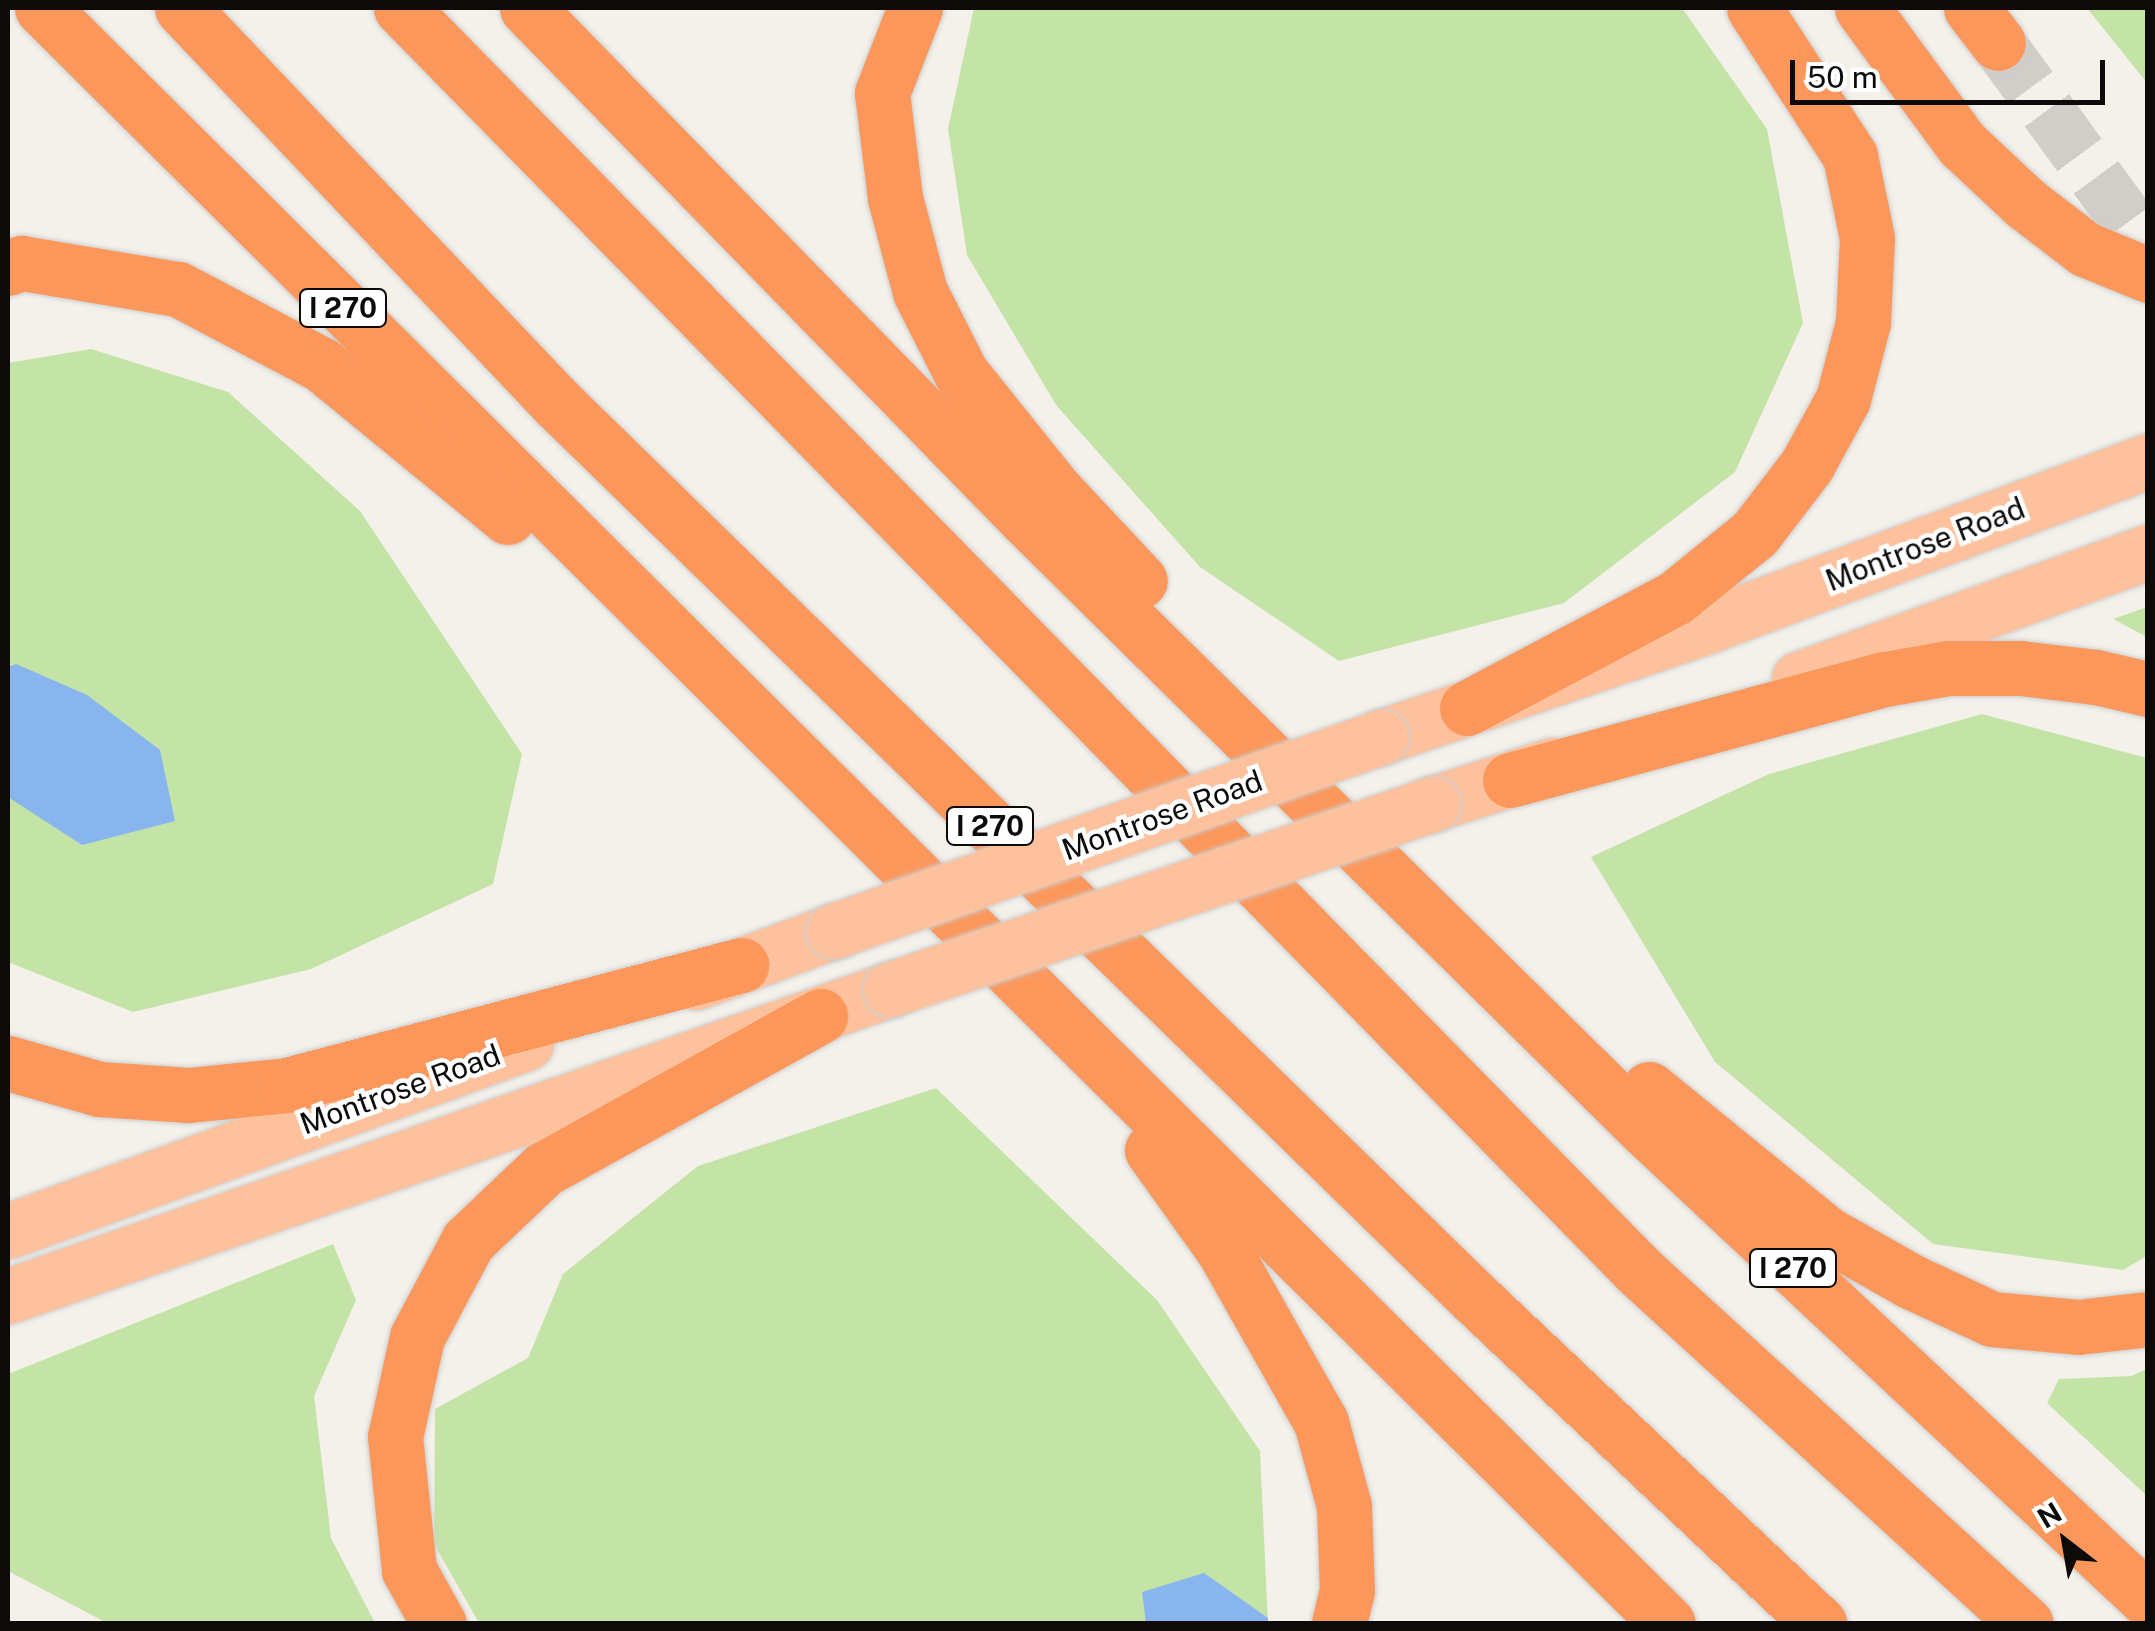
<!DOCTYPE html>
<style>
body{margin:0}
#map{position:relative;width:2155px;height:1631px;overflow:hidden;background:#f4f1eb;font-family:"Public Sans",sans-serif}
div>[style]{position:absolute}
.green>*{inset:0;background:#c4e3a7}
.water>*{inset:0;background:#88b5ed}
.motorway-tunnel>*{height:55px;margin-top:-27.5px;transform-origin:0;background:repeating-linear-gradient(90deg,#d1cec9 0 55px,transparent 0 83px)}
.roads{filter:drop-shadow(0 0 2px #cecece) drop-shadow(0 0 2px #cecece)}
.primary>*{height:55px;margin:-27.5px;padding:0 27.5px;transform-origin:27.5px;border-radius:27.5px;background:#fdc19d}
.motorway>*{height:55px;margin:-27.5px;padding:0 27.5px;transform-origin:27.5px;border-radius:27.5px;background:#fc975b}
.bridges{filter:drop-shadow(0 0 2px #cecece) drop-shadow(0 0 2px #cecece)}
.primary-bridge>*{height:55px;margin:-27.5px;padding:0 27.5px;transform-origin:27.5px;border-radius:27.5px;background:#fdc19d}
span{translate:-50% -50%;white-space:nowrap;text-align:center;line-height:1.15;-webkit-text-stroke:9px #fff;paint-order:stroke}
.shield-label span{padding:2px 8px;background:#fff;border:2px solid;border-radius:8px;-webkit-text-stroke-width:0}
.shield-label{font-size:28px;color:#0c0b09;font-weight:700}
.street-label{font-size:30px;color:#0c0b09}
.frame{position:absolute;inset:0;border:10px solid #0c0b09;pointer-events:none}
.north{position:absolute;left:2015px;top:1491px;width:100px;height:100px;-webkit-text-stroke:8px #fff;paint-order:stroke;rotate:329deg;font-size:28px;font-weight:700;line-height:40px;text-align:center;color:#0c0b09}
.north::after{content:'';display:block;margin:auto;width:35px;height:45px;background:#0c0b09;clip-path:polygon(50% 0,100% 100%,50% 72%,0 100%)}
.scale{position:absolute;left:1790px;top:60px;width:315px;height:45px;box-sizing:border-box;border:5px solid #0c0b09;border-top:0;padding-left:12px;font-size:30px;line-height:35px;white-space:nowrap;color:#0c0b09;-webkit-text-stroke:8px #fff;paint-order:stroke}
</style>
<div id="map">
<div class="green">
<div style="clip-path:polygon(974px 8px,1682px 8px,1767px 129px,1803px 323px,1735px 472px,1564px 603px,1339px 661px,1200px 567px,1056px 405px,967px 255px,948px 129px)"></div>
<div style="clip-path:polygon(2087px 8px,2147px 8px,2147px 83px)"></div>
<div style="clip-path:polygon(91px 349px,228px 392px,360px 511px,522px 754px,493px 884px,311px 969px,133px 1012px,8px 962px,8px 363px)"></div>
<div style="clip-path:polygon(2147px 607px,2147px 637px,2113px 619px)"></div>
<div style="clip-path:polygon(1982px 714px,2147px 758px,2147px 1256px,2123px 1270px,1933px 1244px,1715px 1062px,1591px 857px,1769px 774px)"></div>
<div style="clip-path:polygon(936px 1088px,1157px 1300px,1260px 1451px,1268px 1623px,479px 1623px,434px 1544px,435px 1409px,528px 1358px,563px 1274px,698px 1166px)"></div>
<div style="clip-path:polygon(333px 1244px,356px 1300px,314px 1396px,331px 1538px,375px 1623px,107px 1623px,8px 1571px,8px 1374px)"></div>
<div style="clip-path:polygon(2147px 1369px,2147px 1496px,2047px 1403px,2059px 1379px,2131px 1376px)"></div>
</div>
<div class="water">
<div style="clip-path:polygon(16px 664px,87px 695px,160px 750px,175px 821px,82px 845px,8px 797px,8px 667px)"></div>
<div style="clip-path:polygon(1204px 1573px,1268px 1618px,1268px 1623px,1146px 1623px,1142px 1592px)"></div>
</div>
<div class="motorway-tunnel">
<div style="left:1998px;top:43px;width:254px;rotate:53.8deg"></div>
</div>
<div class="roads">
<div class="primary">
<div style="left:1799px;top:679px;width:371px;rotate:-20deg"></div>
<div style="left:1381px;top:737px;width:350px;rotate:-18.8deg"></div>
<div style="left:1712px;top:624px;width:465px;rotate:-20.5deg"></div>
<div style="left:1432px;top:804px;width:127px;rotate:-17.9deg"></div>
<div style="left:696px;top:982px;width:147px;rotate:-20.3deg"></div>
<div style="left:8px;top:1231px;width:551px;rotate:-19.95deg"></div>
<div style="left:8px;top:1296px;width:935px;rotate:-19.17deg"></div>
</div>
<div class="motorway">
<div style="left:42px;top:8px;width:2292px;rotate:44.82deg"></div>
<div style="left:182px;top:8px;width:545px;rotate:46.49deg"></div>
<div style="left:557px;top:403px;width:1286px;rotate:44.28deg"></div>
<div style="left:1478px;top:1301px;width:470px;rotate:43.4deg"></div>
<div style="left:401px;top:8px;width:1767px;rotate:45.57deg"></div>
<div style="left:1638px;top:1270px;width:525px;rotate:42.38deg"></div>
<div style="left:527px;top:8px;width:714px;rotate:45.68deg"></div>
<div style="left:1026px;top:519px;width:869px;rotate:44.58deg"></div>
<div style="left:1645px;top:1129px;width:689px;rotate:43.12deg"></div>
<div style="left:915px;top:8px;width:91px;rotate:111.2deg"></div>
<div style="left:882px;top:93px;width:106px;rotate:82.9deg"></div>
<div style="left:895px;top:198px;width:97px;rotate:75.1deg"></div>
<div style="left:920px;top:292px;width:91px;rotate:63.2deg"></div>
<div style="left:961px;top:373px;width:147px;rotate:51.3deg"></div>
<div style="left:1053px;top:488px;width:127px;rotate:46.9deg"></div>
<div style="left:1862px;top:8px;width:169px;rotate:53.7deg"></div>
<div style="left:1962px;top:144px;width:86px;rotate:43.1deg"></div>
<div style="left:2025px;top:203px;width:76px;rotate:37.5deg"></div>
<div style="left:2085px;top:249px;width:68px;rotate:22.4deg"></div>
<div style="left:1971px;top:8px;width:44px;rotate:52.4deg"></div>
<div style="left:8px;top:268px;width:15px;rotate:-20deg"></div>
<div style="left:22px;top:263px;width:158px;rotate:9.5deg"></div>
<div style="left:178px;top:289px;width:163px;rotate:27.8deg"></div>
<div style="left:322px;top:365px;width:240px;rotate:39.3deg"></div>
<div style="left:1467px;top:708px;width:235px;rotate:-27.9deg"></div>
<div style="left:1675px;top:598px;width:103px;rotate:-39.1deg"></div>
<div style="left:1755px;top:533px;width:86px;rotate:-52.6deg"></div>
<div style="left:1807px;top:465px;width:75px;rotate:-61.4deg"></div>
<div style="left:1843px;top:399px;width:80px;rotate:-75.4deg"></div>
<div style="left:1863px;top:322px;width:84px;rotate:-87.3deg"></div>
<div style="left:1867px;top:238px;width:84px;rotate:-101.7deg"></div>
<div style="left:1850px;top:156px;width:176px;rotate:-123deg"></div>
<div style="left:1510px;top:780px;width:388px;rotate:-15.1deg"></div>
<div style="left:1885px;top:679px;width:65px;rotate:-9.8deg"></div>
<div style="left:1949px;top:668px;width:71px"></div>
<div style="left:2020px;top:668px;width:77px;rotate:6.8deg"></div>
<div style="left:2096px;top:677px;width:53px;rotate:13deg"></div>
<div style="left:8px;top:1063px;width:95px;rotate:15.9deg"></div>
<div style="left:99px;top:1089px;width:90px;rotate:3.8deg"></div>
<div style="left:189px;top:1095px;width:99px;rotate:-5.8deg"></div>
<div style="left:287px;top:1085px;width:470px;rotate:-14.8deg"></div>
<div style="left:1649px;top:1089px;width:230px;rotate:39.2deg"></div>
<div style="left:1827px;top:1234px;width:95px;rotate:29.5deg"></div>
<div style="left:1910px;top:1281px;width:90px;rotate:24.9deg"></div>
<div style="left:1992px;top:1319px;width:86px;rotate:5.3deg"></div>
<div style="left:2078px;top:1327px;width:70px;rotate:-6.5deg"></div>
<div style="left:1152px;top:1150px;width:122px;rotate:54.4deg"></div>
<div style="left:1223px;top:1249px;width:199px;rotate:60.5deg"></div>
<div style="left:1321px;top:1422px;width:87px;rotate:74.7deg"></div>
<div style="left:1344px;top:1506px;width:85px;rotate:88deg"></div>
<div style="left:1347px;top:1591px;width:34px;rotate:104deg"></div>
<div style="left:439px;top:1624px;width:62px;rotate:-119.1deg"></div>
<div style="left:409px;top:1570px;width:134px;rotate:-96deg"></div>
<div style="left:395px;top:1437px;width:102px;rotate:-77.6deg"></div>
<div style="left:417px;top:1337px;width:109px;rotate:-62deg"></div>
<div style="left:468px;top:1241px;width:105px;rotate:-43.5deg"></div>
<div style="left:544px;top:1169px;width:316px;rotate:-29deg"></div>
</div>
</div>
<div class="bridges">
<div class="primary-bridge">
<div style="left:834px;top:931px;width:580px;rotate:-19.53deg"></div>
<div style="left:891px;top:989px;width:572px;rotate:-18.88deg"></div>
</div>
</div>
<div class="shield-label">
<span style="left:343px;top:308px">I 270</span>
<span style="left:990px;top:826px">I 270</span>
<span style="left:1793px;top:1268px">I 270</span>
</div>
<div class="street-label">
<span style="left:1925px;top:544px;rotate:-21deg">Montrose Road</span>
<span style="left:1162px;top:815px;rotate:-20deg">Montrose Road</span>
<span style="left:400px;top:1089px;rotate:-20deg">Montrose Road</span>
</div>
<div class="frame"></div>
<div class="north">N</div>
<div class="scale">50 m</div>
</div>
